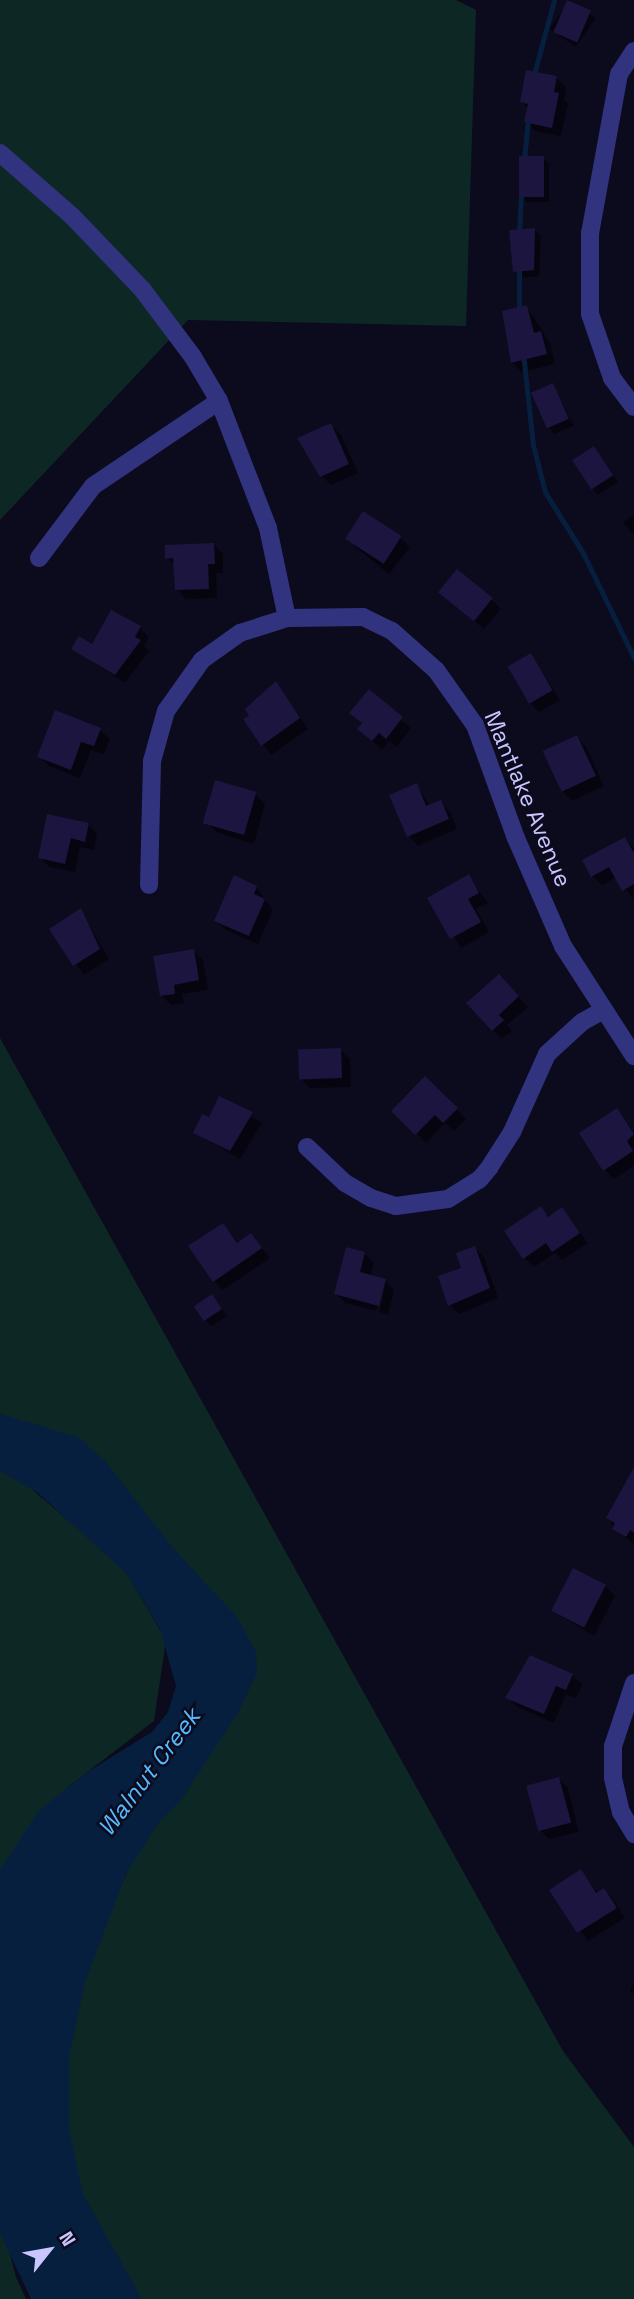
<!DOCTYPE html>
<style>
body{margin:0}
#map{position:relative;width:634px;height:2299px;overflow:hidden;background:#0c0a1d;font-family:"Space Grotesk",sans-serif}
div>[style]{position:absolute}
.green>*{inset:0;background:#0d2725}
.water>*{inset:0;background:#071f3f}
.shadow>*{inset:0;background:#0007;transform-origin:0 0}
.stream>*{height:5px;margin:-2.5px;padding:0 2.5px;transform-origin:2.5px;border-radius:2.5px;background:#071f3f}
.building>*{inset:0;background:#1b153f;transform-origin:0 0}
.minor>*{height:18px;margin:-9px;padding:0 9px;transform-origin:9px;border-radius:9px;background:#31337f}
span{translate:-50% -50%;white-space:nowrap;text-align:center;line-height:1.15;-webkit-text-stroke:5px #0c0a1d;paint-order:stroke}
.street-label{font-size:23px;color:#c9c6ff}
.water-label{font-size:24px;color:#54baff;font-style:italic}
.north{position:absolute;left:14px;top:2215px;width:70px;height:70px;-webkit-text-stroke:5px #0c0a1d;paint-order:stroke;rotate:59deg;font-size:19px;font-weight:700;line-height:28px;text-align:center;color:#c9c6ff}
.north::after{content:'';display:block;margin:auto;width:24px;height:32px;background:#c9c6ff;clip-path:polygon(50% 0,100% 100%,50% 72%,0 100%)}
</style>
<div id="map">
<div class="green">
<div style="clip-path:polygon(0 0,456px 0,476px 10px,466px 326px,188px 320px,0 520px)"></div>
<div style="clip-path:polygon(0 1038px,563px 2051px,634px 2147px,634px 2299px,118px 2299px,90px 2257px,51px 2045px,140px 1843px,231px 1663px,0 1422px)"></div>
<div style="clip-path:polygon(0 1471px,21px 1480px,123px 1567px,166px 1640px,154px 1721px,68px 1787px,0 1905px)"></div>
<div style="clip-path:polygon(0 2216px,16px 2277px,26px 2299px,0 2299px)"></div>
</div>
<div class="water">
<div style="clip-path:polygon(0 1414px,78px 1437px,105px 1461px,173px 1548px,237px 1617px,256px 1652px,257px 1673px,239px 1711px,182px 1799px,159px 1822px,126px 1874px,85px 1982px,69px 2058px,69px 2129px,83px 2194px,142px 2299px,31px 2299px,0 2233px,0 1870px,39px 1810px,89px 1771px,152px 1732px,168px 1712px,176px 1686px,160px 1629px,127px 1574px,38px 1493px,0 1471px)"></div>
</div>
<div class="shadow">
<div style="left:569px;top:0;width:32px;height:35px;rotate:34deg"></div>
<div style="clip-path:polygon(557px 78px,566px 88px,564px 100px,568px 104px,561px 136px,535px 131px,526px 121px,528px 108px,522px 102px)"></div>
<div style="clip-path:polygon(543px 158px,549px 164px,549px 202px,527px 202px,521px 196px)"></div>
<div style="clip-path:polygon(535px 230px,541px 236px,539px 276px,521px 278px,515px 271px)"></div>
<div style="clip-path:polygon(527px 307px,550px 343px,555px 364px,522px 372px,512px 363px)"></div>
<div style="clip-path:polygon(553px 385px,574px 426px,554px 434px,548px 427px)"></div>
<div style="clip-path:polygon(331px 425px,341px 435px,358px 473px,331px 485px,322px 476px)"></div>
<div style="clip-path:polygon(594px 448px,618px 482px,598px 495px,592px 488px)"></div>
<div style="clip-path:polygon(634px 514px,634px 535px,623px 523px)"></div>
<div style="clip-path:polygon(401px 538px,410px 547px,389px 574px,354px 546px)"></div>
<div style="clip-path:polygon(213px 544px,223px 554px,223px 573px,216px 573px,217px 598px,186px 599px,177px 589px,176px 566px,167px 558px)"></div>
<div style="clip-path:polygon(491px 599px,501px 609px,484px 629px,451px 602px)"></div>
<div style="clip-path:polygon(140px 628px,149px 637px,144px 646px,149px 651px,125px 683px,73px 649px)"></div>
<div style="clip-path:polygon(531px 655px,560px 700px,539px 712px,529px 702px)"></div>
<div style="clip-path:polygon(276px 683px,308px 729px,271px 755px,246px 720px)"></div>
<div style="clip-path:polygon(369px 692px,411px 728px,396px 747px,389px 741px,382px 750px,359px 729px)"></div>
<div style="clip-path:polygon(100px 730px,110px 739px,104px 755px,91px 750px,80px 778px,49px 766px,39px 757px)"></div>
<div style="clip-path:polygon(577px 737px,586px 747px,604px 786px,572px 801px,562px 791px)"></div>
<div style="clip-path:polygon(416px 785px,431px 807px,440px 802px,450px 812px,457px 829px,418px 846px,409px 836px)"></div>
<div style="clip-path:polygon(255px 794px,265px 804px,254px 844px,218px 833px,208px 824px)"></div>
<div style="clip-path:polygon(88px 824px,97px 834px,94px 850px,80px 847px,75px 872px,49px 867px,40px 857px)"></div>
<div style="clip-path:polygon(625px 839px,634px 848px,633px 899px,617px 877px,602px 885px,592px 876px)"></div>
<div style="clip-path:polygon(469px 877px,488px 903px,476px 909px,489px 932px,461px 948px,429px 898px)"></div>
<div style="clip-path:polygon(256px 887px,273px 910px,258px 944px,226px 930px,216px 921px)"></div>
<div style="clip-path:polygon(80px 910px,109px 959px,84px 975px,51px 929px)"></div>
<div style="clip-path:polygon(193px 950px,203px 960px,208px 990px,182px 994px,184px 1003px,171px 1005px,162px 996px)"></div>
<div style="clip-path:polygon(508px 985px,528px 1007px,507px 1025px,512px 1031px,502px 1039px,493px 1030px)"></div>
<div style="clip-path:polygon(340px 1050px,350px 1059px,351px 1087px,310px 1088px,300px 1078px)"></div>
<div style="clip-path:polygon(425px 1078px,466px 1119px,454px 1131px,445px 1123px,426px 1143px,394px 1110px)"></div>
<div style="clip-path:polygon(220px 1098px,262px 1123px,240px 1159px,195px 1133px,210px 1120px)"></div>
<div style="clip-path:polygon(617px 1110px,634px 1132px,634px 1166px,614px 1179px,605px 1170px)"></div>
<div style="clip-path:polygon(540px 1208px,550px 1218px,562px 1209px,588px 1243px,562px 1260px,555px 1253px,534px 1267px,524px 1258px)"></div>
<div style="clip-path:polygon(223px 1225px,239px 1244px,251px 1235px,270px 1258px,223px 1290px,214px 1281px)"></div>
<div style="clip-path:polygon(475px 1248px,484px 1257px,498px 1298px,459px 1314px,450px 1305px)"></div>
<div style="clip-path:polygon(364px 1253px,374px 1263px,370px 1277px,385px 1280px,394px 1290px,388px 1315px,379px 1312px,386px 1284px,376px 1311px,346px 1303px,336px 1294px)"></div>
<div style="clip-path:polygon(212px 1296px,227px 1316px,211px 1326px,205px 1320px)"></div>
<div style="clip-path:polygon(634px 1476px,634px 1544px,614px 1529px,609px 1518px)"></div>
<div style="clip-path:polygon(605px 1586px,615px 1596px,594px 1636px,553px 1611px)"></div>
<div style="clip-path:polygon(572px 1675px,582px 1685px,576px 1698px,566px 1694px,554px 1723px,517px 1707px,508px 1698px,516px 1677px)"></div>
<div style="clip-path:polygon(559px 1779px,568px 1788px,579px 1832px,549px 1839px,540px 1830px)"></div>
<div style="clip-path:polygon(580px 1872px,598px 1893px,604px 1890px,613px 1899px,625px 1918px,588px 1941px,552px 1890px)"></div>
<div style="clip-path:polygon(634px 1982px,634px 1994px,630px 1990px)"></div>
</div>
<div class="stream">
<div style="left:533px;top:78px;width:81px;rotate:-74.9deg"></div>
<div style="left:524px;top:161px;width:42px;rotate:-84.6deg"></div>
<div style="left:519px;top:235px;width:43px;rotate:-87.3deg"></div>
<div style="left:519px;top:265px;width:47px;rotate:90deg"></div>
<div style="left:523px;top:353px;width:93px;rotate:83.8deg"></div>
<div style="left:533px;top:445px;width:49px;rotate:75.7deg"></div>
<div style="left:545px;top:492px;width:72px;rotate:58.1deg"></div>
<div style="left:583px;top:553px;width:117px;rotate:64.1deg"></div>
</div>
<div class="building">
<div style="left:567px;top:0;width:26px;height:35px;rotate:23deg"></div>
<div style="clip-path:polygon(526px 70px,557px 76px,554px 92px,559px 93px,552px 128px,524px 122px,528px 104px,520px 102px)"></div>
<div style="left:519px;top:156px;width:25px;height:41px"></div>
<div style="clip-path:polygon(535px 228px,534px 270px,513px 272px,509px 230px)"></div>
<div style="clip-path:polygon(527px 305px,534px 333px,541px 331px,547px 354px,511px 363px,502px 311px)"></div>
<div style="left:553px;top:383px;width:39px;height:24px;rotate:66deg"></div>
<div style="clip-path:polygon(331px 423px,349px 464px,320px 477px,297px 438px)"></div>
<div style="left:594px;top:446px;width:35px;height:26px;rotate:57deg"></div>
<div style="left:363px;top:511px;width:46px;height:33px;rotate:33deg"></div>
<div style="clip-path:polygon(214px 543px,215px 564px,208px 564px,209px 589px,175px 590px,173px 558px,165px 559px,165px 545px)"></div>
<div style="left:457px;top:569px;width:46px;height:30px;rotate:39deg"></div>
<div style="clip-path:polygon(111px 610px,141px 626px,135px 637px,141px 640px,115px 675px,71px 649px,79px 636px,92px 644px)"></div>
<div style="left:531px;top:653px;width:43px;height:27px;rotate:60deg"></div>
<div style="clip-path:polygon(276px 681px,300px 718px,261px 746px,243px 719px,249px 716px,245px 709px)"></div>
<div style="clip-path:polygon(369px 689px,403px 717px,386px 739px,379px 733px,372px 741px,357px 729px,362px 723px,349px 713px)"></div>
<div style="clip-path:polygon(55px 710px,101px 728px,94px 746px,81px 742px,71px 770px,37px 757px)"></div>
<div style="left:577px;top:735px;width:45px;height:38px;rotate:65deg"></div>
<div style="left:215px;top:780px;width:43px;height:45px;rotate:16deg"></div>
<div style="clip-path:polygon(417px 783px,426px 806px,441px 800px,449px 819px,407px 837px,389px 795px)"></div>
<div style="clip-path:polygon(47px 814px,89px 823px,85px 842px,71px 838px,65px 864px,38px 858px)"></div>
<div style="clip-path:polygon(625px 837px,634px 853px,634px 884px,622px 891px,609px 867px,591px 877px,582px 860px)"></div>
<div style="clip-path:polygon(469px 874px,479px 893px,468px 899px,481px 922px,450px 939px,427px 898px)"></div>
<div style="clip-path:polygon(234px 875px,257px 886px,254px 894px,265px 899px,249px 936px,214px 921px)"></div>
<div style="clip-path:polygon(81px 908px,100px 949px,73px 966px,49px 929px)"></div>
<div style="clip-path:polygon(194px 949px,199px 980px,174px 985px,175px 994px,160px 996px,153px 956px)"></div>
<div style="clip-path:polygon(499px 974px,519px 996px,499px 1015px,504px 1020px,492px 1031px,466px 1003px)"></div>
<div style="left:341px;top:1048px;width:30px;height:43px;rotate:88deg"></div>
<div style="clip-path:polygon(425px 1076px,458px 1108px,443px 1123px,435px 1115px,415px 1135px,391px 1111px)"></div>
<div style="clip-path:polygon(219px 1096px,253px 1112px,230px 1151px,193px 1133px,202px 1114px,209px 1117px)"></div>
<div style="clip-path:polygon(617px 1108px,634px 1134px,627px 1141px,633px 1151px,603px 1171px,579px 1133px)"></div>
<div style="clip-path:polygon(541px 1206px,548px 1217px,562px 1207px,580px 1233px,552px 1252px,546px 1243px,523px 1259px,504px 1231px)"></div>
<div style="clip-path:polygon(223px 1223px,237px 1243px,251px 1233px,262px 1248px,213px 1282px,188px 1246px)"></div>
<div style="clip-path:polygon(475px 1246px,490px 1288px,448px 1306px,438px 1276px,461px 1268px,456px 1253px)"></div>
<div style="clip-path:polygon(346px 1247px,365px 1252px,360px 1272px,386px 1279px,379px 1306px,334px 1294px)"></div>
<div style="left:212px;top:1294px;width:18px;height:22px;rotate:56deg"></div>
<div style="clip-path:polygon(634px 1467px,634px 1533px,630px 1530px,626px 1537px,612px 1529px,615px 1523px,606px 1518px)"></div>
<div style="left:573px;top:1568px;width:37px;height:48px;rotate:27deg"></div>
<div style="clip-path:polygon(530px 1655px,573px 1674px,566px 1690px,556px 1686px,544px 1714px,505px 1698px)"></div>
<div style="left:559px;top:1777px;width:47px;height:34px;rotate:75deg"></div>
<div style="clip-path:polygon(581px 1869px,596px 1893px,604px 1888px,617px 1908px,577px 1933px,549px 1890px)"></div>
</div>
<div class="minor">
<div style="left:634px;top:51px;width:27px;rotate:123deg"></div>
<div style="left:619px;top:74px;width:162px;rotate:100.3deg"></div>
<div style="left:590px;top:233px;width:81px;rotate:90deg"></div>
<div style="left:590px;top:314px;width:68px;rotate:71deg"></div>
<div style="left:612px;top:378px;width:36px;rotate:53deg"></div>
<div style="left:0;top:153px;width:96px;rotate:41.2deg"></div>
<div style="left:72px;top:216px;width:101px;rotate:46.2deg"></div>
<div style="left:142px;top:289px;width:85px;rotate:53.1deg"></div>
<div style="left:193px;top:357px;width:51px;rotate:59.4deg"></div>
<div style="left:219px;top:401px;width:136px;rotate:68.9deg"></div>
<div style="left:268px;top:528px;width:92px;rotate:78.1deg"></div>
<div style="left:39px;top:558px;width:90px;rotate:-53.1deg"></div>
<div style="left:93px;top:486px;width:152px;rotate:-34deg"></div>
<div style="left:149px;top:885px;width:124px;rotate:-88.6deg"></div>
<div style="left:152px;top:761px;width:52px;rotate:-74.4deg"></div>
<div style="left:166px;top:711px;width:62px;rotate:-54.8deg"></div>
<div style="left:202px;top:660px;width:47px;rotate:-35.4deg"></div>
<div style="left:240px;top:633px;width:49px;rotate:-17.7deg"></div>
<div style="left:287px;top:618px;width:76px;rotate:-0.8deg"></div>
<div style="left:363px;top:617px;width:32px;rotate:26deg"></div>
<div style="left:392px;top:631px;width:59px;rotate:41.6deg"></div>
<div style="left:436px;top:670px;width:67px;rotate:54.7deg"></div>
<div style="left:475px;top:725px;width:120px;rotate:70.1deg"></div>
<div style="left:516px;top:838px;width:118px;rotate:66.5deg"></div>
<div style="left:563px;top:946px;width:131px;rotate:57.2deg"></div>
<div style="left:307px;top:1147px;width:52px;rotate:43.5deg"></div>
<div style="left:345px;top:1183px;width:30px;rotate:30deg"></div>
<div style="left:371px;top:1198px;width:26px;rotate:18deg"></div>
<div style="left:396px;top:1206px;width:52px;rotate:-7.7deg"></div>
<div style="left:448px;top:1199px;width:36px;rotate:-32deg"></div>
<div style="left:479px;top:1180px;width:16px;rotate:-50deg"></div>
<div style="left:489px;top:1168px;width:43px;rotate:-57.4deg"></div>
<div style="left:512px;top:1132px;width:85px;rotate:-65.8deg"></div>
<div style="left:547px;top:1054px;width:47px;rotate:-42.4deg"></div>
<div style="left:582px;top:1022px;width:25px;rotate:-29deg"></div>
<div style="left:634px;top:1683px;width:66px;rotate:108.4deg"></div>
<div style="left:613px;top:1746px;width:32px;rotate:90deg"></div>
<div style="left:613px;top:1778px;width:35px;rotate:77deg"></div>
<div style="left:621px;top:1812px;width:26px;rotate:59deg"></div>
</div>
<div class="street-label">
<span style="left:528px;top:799px;rotate:67deg">Mantlake Avenue</span>
</div>
<div class="water-label">
<span style="left:149px;top:1772px;rotate:-53deg">Walnut Creek</span>
</div>
<div class="north">N</div>
</div>
